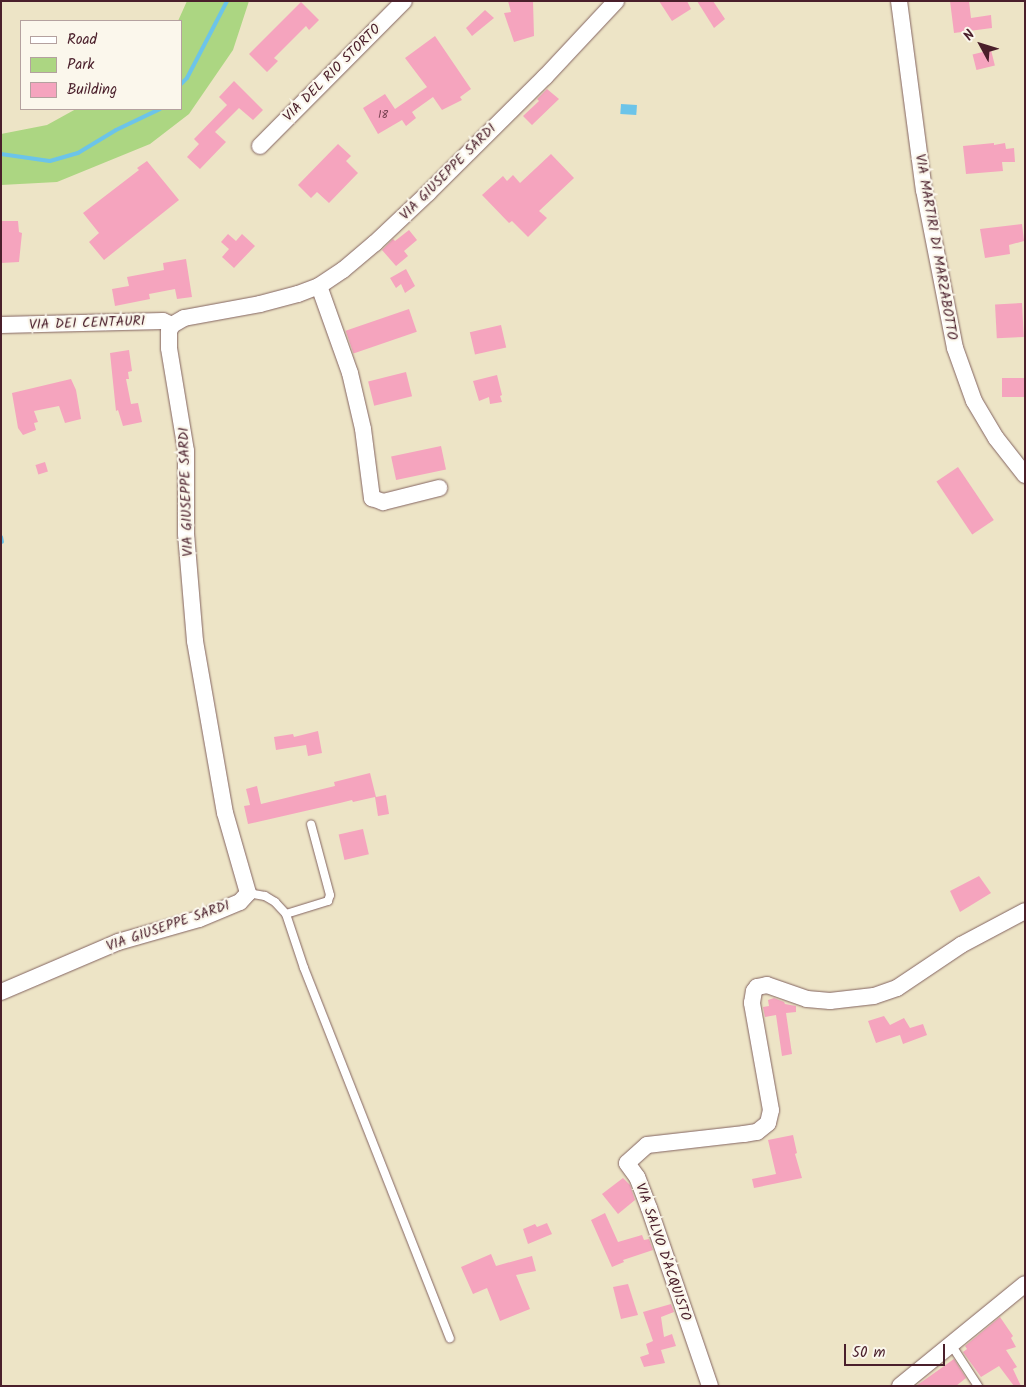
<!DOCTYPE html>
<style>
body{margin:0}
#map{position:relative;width:1026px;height:1387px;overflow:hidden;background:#ede4c6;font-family:Kalam,sans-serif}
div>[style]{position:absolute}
.green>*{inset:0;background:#acd682}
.water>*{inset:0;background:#6cc4e9;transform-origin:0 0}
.stream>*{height:4px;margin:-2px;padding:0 2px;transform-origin:2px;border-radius:2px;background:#6cc4e9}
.building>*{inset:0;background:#f5a4be;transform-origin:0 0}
.roads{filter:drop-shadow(0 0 1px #836461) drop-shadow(0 0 1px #836461)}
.lane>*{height:8px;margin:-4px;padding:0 4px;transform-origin:4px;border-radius:4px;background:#fff}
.street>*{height:16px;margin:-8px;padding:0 8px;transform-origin:8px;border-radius:8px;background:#fff}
span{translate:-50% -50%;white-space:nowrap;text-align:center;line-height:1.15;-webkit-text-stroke:4.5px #fbf7ec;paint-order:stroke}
.number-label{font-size:11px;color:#754050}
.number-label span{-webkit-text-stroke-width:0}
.street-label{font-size:14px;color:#4a1f2b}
.frame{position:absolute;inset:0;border:2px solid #4a1f2b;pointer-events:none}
.legend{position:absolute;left:20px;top:20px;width:162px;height:90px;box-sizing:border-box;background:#fbf7ec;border:1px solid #b4a19f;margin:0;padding:6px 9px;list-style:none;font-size:15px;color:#4a1f2b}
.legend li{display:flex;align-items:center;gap:10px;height:25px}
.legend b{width:25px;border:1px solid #b4a19f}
.north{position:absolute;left:956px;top:20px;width:50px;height:50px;-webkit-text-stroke:4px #fbf7ec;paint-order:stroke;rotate:309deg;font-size:14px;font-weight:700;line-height:20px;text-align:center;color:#4a1f2b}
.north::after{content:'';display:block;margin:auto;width:18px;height:22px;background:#4a1f2b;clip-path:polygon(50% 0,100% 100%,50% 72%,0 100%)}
.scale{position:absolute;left:844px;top:1344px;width:101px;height:22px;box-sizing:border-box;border:2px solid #4a1f2b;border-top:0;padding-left:6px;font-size:15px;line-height:18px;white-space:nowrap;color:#4a1f2b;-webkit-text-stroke:4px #fbf7ec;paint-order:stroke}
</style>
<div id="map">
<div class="green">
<div style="clip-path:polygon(187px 1px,249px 1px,233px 50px,189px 114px,150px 144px,57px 182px,1px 185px,1px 134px,47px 125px,76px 109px,181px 109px,181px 21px,178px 21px)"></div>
</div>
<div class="water">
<div style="left:621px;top:104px;width:16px;height:10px;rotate:4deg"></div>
</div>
<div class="stream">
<div style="left:181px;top:84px;width:8px;rotate:-45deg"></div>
<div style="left:187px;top:78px;width:87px;rotate:-62.5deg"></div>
<div style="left:1px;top:154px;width:49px;rotate:8.1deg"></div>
<div style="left:50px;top:161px;width:29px;rotate:-16deg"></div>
<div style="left:78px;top:153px;width:44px;rotate:-31.2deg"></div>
<div style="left:116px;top:130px;width:49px;rotate:-25.5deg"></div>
<div style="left:1px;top:537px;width:5px;rotate:79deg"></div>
</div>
<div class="building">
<div style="clip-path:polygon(508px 1px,533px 1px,534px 36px,514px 42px,504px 13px,511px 12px)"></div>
<div style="clip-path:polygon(659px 1px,687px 1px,691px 9px,672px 21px)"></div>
<div style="clip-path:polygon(697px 1px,713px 1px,725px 19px,714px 28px)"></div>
<div style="clip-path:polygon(950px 1px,969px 1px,971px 18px,991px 15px,992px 28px,954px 33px)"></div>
<div style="clip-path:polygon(301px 2px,319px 20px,309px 30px,306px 26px,274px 58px,278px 61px,267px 72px,249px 54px)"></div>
<div style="clip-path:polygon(485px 10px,494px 18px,472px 36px,466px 28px)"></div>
<div style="clip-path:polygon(435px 36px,471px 89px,460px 97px,462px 100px,442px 110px,433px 97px,412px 112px,416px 118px,406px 126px,402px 120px,378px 134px,363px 108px,385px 94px,395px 109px,427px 87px,405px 58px)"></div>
<div style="left:991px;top:50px;width:16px;height:19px;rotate:76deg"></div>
<div style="clip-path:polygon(234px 81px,263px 110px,253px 120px,239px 108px,215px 132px,226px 142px,200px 169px,187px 157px,199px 144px,194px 139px,227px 105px,219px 97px)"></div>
<div style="clip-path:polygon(547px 89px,559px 99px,532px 125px,523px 116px,539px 101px,537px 99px)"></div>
<div style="clip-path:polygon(994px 143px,994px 145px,1005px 143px,1006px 149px,1014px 148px,1015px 162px,1002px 162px,1003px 171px,966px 174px,963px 146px)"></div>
<div style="clip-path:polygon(338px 144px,351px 156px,346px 161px,358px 173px,329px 203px,317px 192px,311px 198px,298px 185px)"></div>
<div style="clip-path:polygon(551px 154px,574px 178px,539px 211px,547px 218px,528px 237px,512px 221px,509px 223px,482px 195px,503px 176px,507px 181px,513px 175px,520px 183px)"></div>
<div style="clip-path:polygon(147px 161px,179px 200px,104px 260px,89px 242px,99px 233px,83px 213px,139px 170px,137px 168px)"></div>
<div style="clip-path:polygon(1px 221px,18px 221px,19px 232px,22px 233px,19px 262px,1px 263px)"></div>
<div style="clip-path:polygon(1022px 224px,1024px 241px,1009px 245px,1010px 254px,985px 258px,980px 229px)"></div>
<div style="clip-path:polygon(409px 230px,417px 240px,404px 251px,408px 256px,396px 266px,382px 250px,393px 239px,395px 241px)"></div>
<div style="clip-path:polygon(228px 234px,236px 241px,242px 234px,255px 246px,234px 268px,222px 257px,229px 249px,221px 242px)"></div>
<div style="clip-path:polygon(186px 259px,192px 297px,177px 299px,175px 289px,149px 294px,150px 299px,115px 306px,112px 289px,129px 286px,127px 277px,164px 270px,163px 263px)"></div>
<div style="clip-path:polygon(406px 269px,415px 286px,405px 293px,401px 284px,396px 288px,390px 278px)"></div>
<div style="left:1022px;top:303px;width:34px;height:27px;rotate:87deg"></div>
<div style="left:409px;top:309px;width:24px;height:67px;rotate:71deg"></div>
<div style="left:501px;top:325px;width:23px;height:32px;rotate:77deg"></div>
<div style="clip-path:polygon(129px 350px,132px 371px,128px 372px,129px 379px,126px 379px,131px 404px,138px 403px,142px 422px,123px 426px,118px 410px,116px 411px,110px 353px)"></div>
<div style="left:406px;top:372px;width:25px;height:39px;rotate:76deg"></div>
<div style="clip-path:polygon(497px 375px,502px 395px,500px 396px,502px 402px,490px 404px,489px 397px,479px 401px,473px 381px)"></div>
<div style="left:1025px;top:378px;width:19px;height:23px;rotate:90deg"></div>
<div style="clip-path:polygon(71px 379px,76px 390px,81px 419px,65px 423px,59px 406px,34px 411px,38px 422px,34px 423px,36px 430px,23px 435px,18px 428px,12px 393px)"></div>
<div style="left:441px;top:446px;width:24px;height:51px;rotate:78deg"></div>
<div style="left:45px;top:462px;width:10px;height:10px;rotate:73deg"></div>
<div style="left:958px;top:467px;width:64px;height:26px;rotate:56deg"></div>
<div style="clip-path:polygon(318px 731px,322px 753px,308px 756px,306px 745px,276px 750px,274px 737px,293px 734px,294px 737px)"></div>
<div style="clip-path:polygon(370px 773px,376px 797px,386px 795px,389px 814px,378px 816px,375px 797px,353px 802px,352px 800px,340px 803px,248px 824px,244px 806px,250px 805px,246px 789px,257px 786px,261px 804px,335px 786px,334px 782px)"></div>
<div style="left:363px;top:829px;width:26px;height:25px;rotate:77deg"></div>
<div style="clip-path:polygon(979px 876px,991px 893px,960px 912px,950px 891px)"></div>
<div style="clip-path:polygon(774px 998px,784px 1002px,785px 1004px,796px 1006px,796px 1012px,786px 1013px,792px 1054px,782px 1056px,776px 1015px,765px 1017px,763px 1007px,769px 1006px,768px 1000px)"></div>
<div style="clip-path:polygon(884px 1016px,890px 1025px,904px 1018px,910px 1028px,923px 1024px,927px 1035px,903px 1044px,900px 1035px,876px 1043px,868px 1021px)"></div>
<div style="clip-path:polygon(793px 1135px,797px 1153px,795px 1154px,802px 1178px,754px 1188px,752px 1179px,776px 1174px,768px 1140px)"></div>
<div style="clip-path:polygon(623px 1178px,630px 1185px,635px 1200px,618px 1214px,602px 1194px)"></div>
<div style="clip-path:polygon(605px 1213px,618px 1242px,642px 1235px,644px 1240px,649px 1239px,653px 1250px,623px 1260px,624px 1262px,612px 1267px,591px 1220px)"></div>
<div style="clip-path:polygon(547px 1223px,552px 1234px,528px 1244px,523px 1229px,535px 1224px,537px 1227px)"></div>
<div style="clip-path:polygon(491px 1254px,496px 1266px,532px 1256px,536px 1271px,516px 1275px,530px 1309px,500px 1321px,487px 1288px,473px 1294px,461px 1267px)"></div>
<div style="clip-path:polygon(628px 1284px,638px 1315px,621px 1319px,613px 1287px)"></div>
<div style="clip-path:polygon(671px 1304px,674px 1312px,661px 1317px,664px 1337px,672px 1334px,676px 1346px,661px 1350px,665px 1363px,644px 1367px,640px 1357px,649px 1354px,646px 1344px,653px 1341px,643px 1312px)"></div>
<div style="clip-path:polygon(1000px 1317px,1013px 1336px,1011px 1338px,1016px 1347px,1006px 1350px,1017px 1367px,1013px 1369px,1021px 1386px,1014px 1386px,999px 1366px,981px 1377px,963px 1352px,967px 1349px,965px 1346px)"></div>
<div style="clip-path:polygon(954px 1359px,966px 1378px,956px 1386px,916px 1386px)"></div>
</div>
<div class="roads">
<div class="lane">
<div style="left:248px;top:893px;width:17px;rotate:10deg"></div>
<div style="left:265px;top:896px;width:12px;rotate:31deg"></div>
<div style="left:275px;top:902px;width:16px;rotate:47deg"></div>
<div style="left:286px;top:914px;width:57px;rotate:71.6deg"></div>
<div style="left:304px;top:968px;width:398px;rotate:68.5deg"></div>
<div style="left:286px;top:914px;width:44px;rotate:-17.2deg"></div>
<div style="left:328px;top:901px;width:6px;rotate:-72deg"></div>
<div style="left:330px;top:895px;width:73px;rotate:-105deg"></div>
<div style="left:952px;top:1346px;width:48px;rotate:57deg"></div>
</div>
<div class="street">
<div style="left:899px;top:1px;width:191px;rotate:82.5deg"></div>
<div style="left:924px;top:190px;width:161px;rotate:78.9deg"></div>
<div style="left:955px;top:348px;width:56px;rotate:70.3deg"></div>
<div style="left:974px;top:401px;width:43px;rotate:59.3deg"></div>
<div style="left:996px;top:438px;width:47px;rotate:51.9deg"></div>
<div style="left:260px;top:146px;width:204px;rotate:-45.2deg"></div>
<div style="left:319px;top:286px;width:92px;rotate:70.4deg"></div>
<div style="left:350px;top:373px;width:57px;rotate:76.9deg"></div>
<div style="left:363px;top:429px;width:70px;rotate:82.6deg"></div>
<div style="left:372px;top:498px;width:12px;rotate:20deg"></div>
<div style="left:383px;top:502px;width:58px;rotate:-14deg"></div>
<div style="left:1px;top:325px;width:162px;rotate:-1.4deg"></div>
<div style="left:163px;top:321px;width:10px;rotate:24deg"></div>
<div style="left:1px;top:992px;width:127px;rotate:-23.1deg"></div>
<div style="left:118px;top:942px;width:84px;rotate:-15.9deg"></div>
<div style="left:199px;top:919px;width:44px;rotate:-22.5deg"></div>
<div style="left:240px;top:902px;width:12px;rotate:-48deg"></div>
<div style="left:248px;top:893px;width:83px;rotate:-106deg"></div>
<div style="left:225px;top:813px;width:175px;rotate:-99.9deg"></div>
<div style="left:195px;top:641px;width:107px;rotate:-94.8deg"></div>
<div style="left:186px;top:534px;width:83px;rotate:-90deg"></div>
<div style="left:186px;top:451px;width:104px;rotate:-99.4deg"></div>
<div style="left:169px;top:348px;width:17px;rotate:-90deg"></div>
<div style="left:169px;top:331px;width:7px;rotate:-63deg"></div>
<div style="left:172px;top:325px;width:14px;rotate:-30deg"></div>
<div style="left:184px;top:318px;width:77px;rotate:-10.4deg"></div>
<div style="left:260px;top:304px;width:39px;rotate:-15deg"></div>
<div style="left:298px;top:294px;width:22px;rotate:-21deg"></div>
<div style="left:319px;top:286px;width:29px;rotate:-34deg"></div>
<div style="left:343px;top:270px;width:42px;rotate:-40.2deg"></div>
<div style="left:375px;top:243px;width:73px;rotate:-43.3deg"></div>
<div style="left:428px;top:193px;width:165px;rotate:-44.8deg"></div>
<div style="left:545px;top:77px;width:104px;rotate:-46.9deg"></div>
<div style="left:710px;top:1386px;width:188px;rotate:-108.9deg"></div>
<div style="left:649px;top:1208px;width:33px;rotate:-111deg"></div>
<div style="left:637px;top:1177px;width:17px;rotate:-126deg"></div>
<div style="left:627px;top:1163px;width:27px;rotate:-42deg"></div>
<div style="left:647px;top:1145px;width:98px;rotate:-6.5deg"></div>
<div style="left:744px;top:1134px;width:13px;rotate:-9deg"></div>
<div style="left:757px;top:1132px;width:14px;rotate:-39deg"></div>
<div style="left:768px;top:1123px;width:13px;rotate:-77deg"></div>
<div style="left:771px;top:1110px;width:109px;rotate:-100.1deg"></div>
<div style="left:752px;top:1003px;width:12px;rotate:-81deg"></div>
<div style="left:754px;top:991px;width:5px;rotate:-53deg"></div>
<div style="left:757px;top:987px;width:10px;rotate:-11deg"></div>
<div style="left:767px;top:985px;width:42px;rotate:19.3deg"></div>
<div style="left:807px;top:999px;width:23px;rotate:5deg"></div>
<div style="left:830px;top:1001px;width:44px;rotate:-6.5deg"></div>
<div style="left:874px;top:996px;width:24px;rotate:-19deg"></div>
<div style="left:897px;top:988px;width:77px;rotate:-33.9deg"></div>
<div style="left:961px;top:945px;width:72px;rotate:-28deg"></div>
<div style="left:900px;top:1386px;width:161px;rotate:-39.2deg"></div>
</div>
</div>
<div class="number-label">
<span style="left:383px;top:115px">18</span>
</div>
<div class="street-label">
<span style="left:332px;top:73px;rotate:-45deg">VIA DEL RIO STORTO</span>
<span style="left:448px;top:172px;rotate:-45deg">VIA GIUSEPPE SARDI</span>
<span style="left:936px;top:247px;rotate:80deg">VIA MARTIRI DI MARZABOTTO</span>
<span style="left:87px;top:323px;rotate:-2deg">VIA DEI CENTAURI</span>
<span style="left:186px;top:492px;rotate:-92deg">VIA GIUSEPPE SARDI</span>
<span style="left:168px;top:926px;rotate:-19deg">VIA GIUSEPPE SARDI</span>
<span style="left:663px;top:1252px;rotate:71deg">VIA SALVO D'ACQUISTO</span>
</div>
<div class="frame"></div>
<ul class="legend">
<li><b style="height:6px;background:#fff"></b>Road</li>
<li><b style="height:14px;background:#acd682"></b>Park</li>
<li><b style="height:14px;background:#f5a4be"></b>Building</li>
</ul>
<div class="north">N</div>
<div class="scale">50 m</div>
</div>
